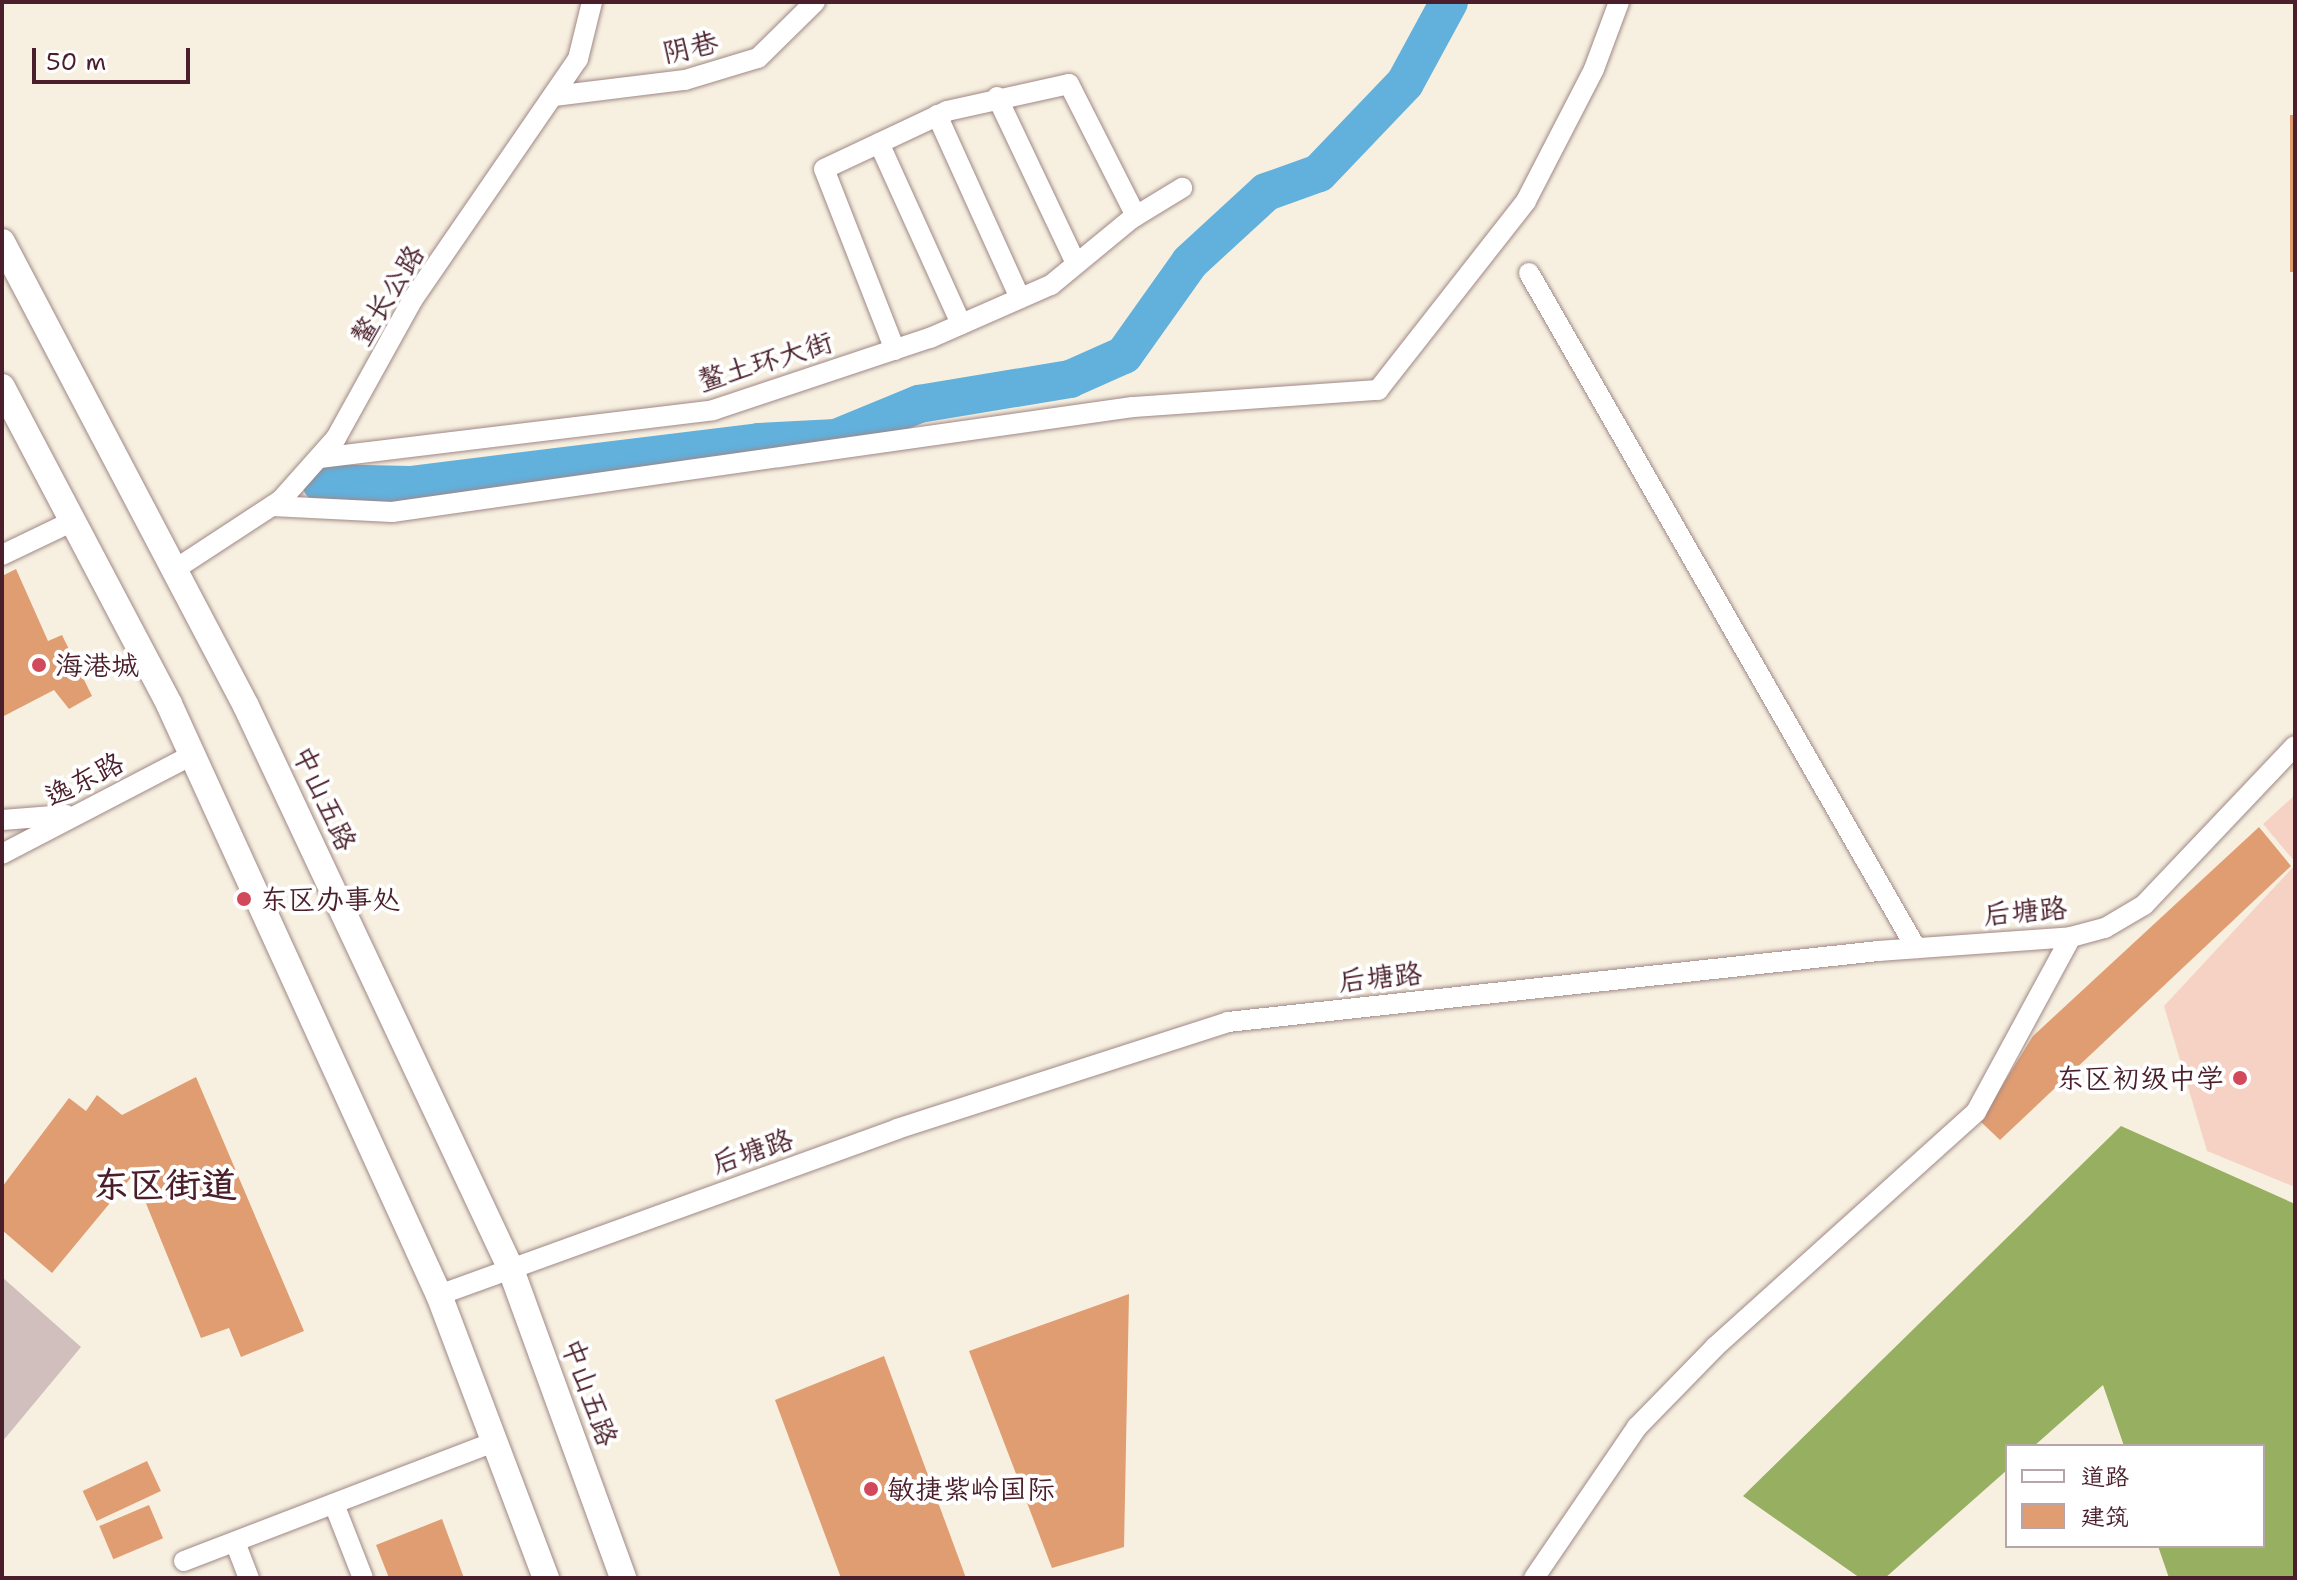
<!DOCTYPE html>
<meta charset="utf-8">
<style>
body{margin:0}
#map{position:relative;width:2297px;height:1580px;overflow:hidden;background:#f7f0e0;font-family:"Shantell Sans","LXGW WenKai TC",sans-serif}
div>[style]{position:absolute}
.built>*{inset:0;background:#f6d2c4}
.industrial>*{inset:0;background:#d1bfbe}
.forest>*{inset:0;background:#96af60}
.river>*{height:38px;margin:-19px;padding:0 19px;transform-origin:19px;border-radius:19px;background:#62b0dc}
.building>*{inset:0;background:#e09d72;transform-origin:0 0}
.roads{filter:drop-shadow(0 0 2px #a08886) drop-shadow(0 0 2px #a08886)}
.minor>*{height:20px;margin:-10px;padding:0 10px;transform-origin:10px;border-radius:10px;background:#fff}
.major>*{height:26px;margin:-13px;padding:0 13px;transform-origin:13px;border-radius:13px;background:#fff}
.dots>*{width:22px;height:22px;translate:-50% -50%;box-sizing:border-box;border:4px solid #fff;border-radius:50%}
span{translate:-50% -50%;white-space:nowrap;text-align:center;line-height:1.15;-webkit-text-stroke:8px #fff;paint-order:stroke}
.street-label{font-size:28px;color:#4a1f2b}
.poi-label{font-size:28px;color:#4a1f2b}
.left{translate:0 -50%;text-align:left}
.right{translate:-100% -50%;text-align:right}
.district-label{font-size:36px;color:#4a1f2b;font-weight:700}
.frame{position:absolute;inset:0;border:4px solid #4a1f2b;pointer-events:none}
.legend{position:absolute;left:2005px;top:1444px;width:260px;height:104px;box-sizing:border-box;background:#fff;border:2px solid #b7a5aa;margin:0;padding:10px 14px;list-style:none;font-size:24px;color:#4a1f2b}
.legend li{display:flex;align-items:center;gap:16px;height:40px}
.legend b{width:40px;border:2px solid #b7a5aa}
.scale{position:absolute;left:32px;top:48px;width:158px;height:36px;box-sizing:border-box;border:4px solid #4a1f2b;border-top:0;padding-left:10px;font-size:24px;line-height:28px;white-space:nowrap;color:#4a1f2b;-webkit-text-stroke:6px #fff;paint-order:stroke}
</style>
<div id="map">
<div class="built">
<div style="clip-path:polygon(2295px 795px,2295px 862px,2263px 824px)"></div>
<div style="clip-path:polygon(2295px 865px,2295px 1187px,2207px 1151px,2164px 1006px)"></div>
</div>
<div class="industrial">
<div style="clip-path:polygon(2px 1277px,81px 1347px,2px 1442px)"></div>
</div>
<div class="forest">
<div style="clip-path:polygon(2121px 1126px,2295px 1204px,2295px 1578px,2169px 1578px,2158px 1546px,2263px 1546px,2263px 1446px,2124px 1446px,2103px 1385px,2034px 1446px,2007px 1446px,2007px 1470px,1885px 1578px,1860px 1578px,1743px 1496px)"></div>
</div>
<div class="river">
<div style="left:321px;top:483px;width:89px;rotate:1.3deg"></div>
<div style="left:410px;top:485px;width:352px;rotate:-7deg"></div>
<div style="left:759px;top:442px;width:77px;rotate:-3deg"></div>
<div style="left:836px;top:438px;width:90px;rotate:-22.3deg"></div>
<div style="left:919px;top:404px;width:153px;rotate:-9.4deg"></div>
<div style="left:1070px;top:379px;width:59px;rotate:-24deg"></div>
<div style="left:1124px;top:355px;width:114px;rotate:-54.6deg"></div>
<div style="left:1190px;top:262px;width:103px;rotate:-42.6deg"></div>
<div style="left:1266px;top:192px;width:56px;rotate:-19.7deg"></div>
<div style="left:1319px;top:173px;width:124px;rotate:-46.3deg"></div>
<div style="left:1405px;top:83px;width:92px;rotate:-61.5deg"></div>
</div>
<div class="building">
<div style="left:2290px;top:115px;width:5px;height:157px"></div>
<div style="clip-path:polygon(16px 569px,48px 641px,62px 635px,92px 696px,69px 709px,54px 690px,2px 717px,2px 576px)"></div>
<div style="clip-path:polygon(2259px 827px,2291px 866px,2000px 1140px,1980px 1121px,2033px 1036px)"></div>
<div style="clip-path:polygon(196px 1077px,304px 1331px,241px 1357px,229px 1328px,201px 1338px,134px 1174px,52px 1273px,2px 1230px,2px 1187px,69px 1098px,86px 1111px,97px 1095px,122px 1115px)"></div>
<div style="clip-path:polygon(1129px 1294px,1124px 1547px,1052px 1568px,969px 1351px)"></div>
<div style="clip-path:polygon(884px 1356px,966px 1578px,841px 1578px,775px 1400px)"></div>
<div style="left:147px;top:1461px;width:33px;height:71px;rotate:65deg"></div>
<div style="left:149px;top:1505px;width:36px;height:54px;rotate:67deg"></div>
<div style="clip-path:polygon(442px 1519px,464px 1578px,389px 1578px,376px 1545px)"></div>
</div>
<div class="roads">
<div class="minor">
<div style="left:554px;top:96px;width:132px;rotate:-7deg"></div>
<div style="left:685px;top:80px;width:76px;rotate:-16.8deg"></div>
<div style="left:758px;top:58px;width:80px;rotate:-44.5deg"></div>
<div style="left:997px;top:97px;width:184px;rotate:64.6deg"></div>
<div style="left:937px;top:115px;width:201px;rotate:65.6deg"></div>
<div style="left:879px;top:143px;width:199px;rotate:65.6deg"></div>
<div style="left:1529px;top:273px;width:778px;rotate:60.17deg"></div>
<div style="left:895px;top:350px;width:194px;rotate:-111.4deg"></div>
<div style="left:824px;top:169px;width:136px;rotate:-25.2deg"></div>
<div style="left:947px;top:111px;width:125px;rotate:-12.5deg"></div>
<div style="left:1069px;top:84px;width:148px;rotate:63.1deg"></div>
<div style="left:319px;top:458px;width:397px;rotate:-6.9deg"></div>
<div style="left:713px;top:410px;width:229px;rotate:-18.4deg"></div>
<div style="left:930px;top:338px;width:132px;rotate:-23.7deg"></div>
<div style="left:1051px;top:285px;width:104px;rotate:-39.5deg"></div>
<div style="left:1131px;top:219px;width:60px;rotate:-31.3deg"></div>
<div style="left:272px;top:506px;width:120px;rotate:2.9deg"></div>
<div style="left:392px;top:512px;width:748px;rotate:-8.07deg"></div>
<div style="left:1133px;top:407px;width:246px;rotate:-4deg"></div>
<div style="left:1378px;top:390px;width:240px;rotate:-51.9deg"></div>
<div style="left:1526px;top:201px;width:148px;rotate:-62.7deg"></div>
<div style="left:1594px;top:69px;width:72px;rotate:-69.5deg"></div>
<div style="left:2px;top:555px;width:79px;rotate:-25.6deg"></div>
<div style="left:174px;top:570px;width:128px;rotate:-33.2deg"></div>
<div style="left:281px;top:500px;width:83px;rotate:-48.4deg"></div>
<div style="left:336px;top:438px;width:159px;rotate:-61deg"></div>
<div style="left:413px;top:299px;width:291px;rotate:-55.5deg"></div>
<div style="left:578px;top:59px;width:59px;rotate:-76.2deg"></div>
<div style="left:2px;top:820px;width:64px;rotate:-4.5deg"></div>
<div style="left:2px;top:854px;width:214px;rotate:-27.5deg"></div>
<div style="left:439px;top:1295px;width:487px;rotate:-19.9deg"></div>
<div style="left:897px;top:1129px;width:348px;rotate:-17.9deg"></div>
<div style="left:1228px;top:1022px;width:654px;rotate:-6.23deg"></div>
<div style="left:1878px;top:951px;width:194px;rotate:-4.1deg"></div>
<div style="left:2071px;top:937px;width:35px;rotate:-15deg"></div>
<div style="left:2105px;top:928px;width:45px;rotate:-30.5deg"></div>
<div style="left:2144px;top:905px;width:219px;rotate:-46.5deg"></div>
<div style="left:334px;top:1504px;width:79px;rotate:68.6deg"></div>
<div style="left:235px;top:1542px;width:39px;rotate:69deg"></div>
<div style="left:184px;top:1561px;width:332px;rotate:-21deg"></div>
<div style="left:1534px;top:1578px;width:183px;rotate:-55.7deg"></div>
<div style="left:1637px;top:1427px;width:112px;rotate:-45.7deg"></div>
<div style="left:1715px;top:1347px;width:351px;rotate:-42deg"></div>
<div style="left:1976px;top:1112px;width:199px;rotate:-61.5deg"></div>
</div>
<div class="major">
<div style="left:2px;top:242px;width:524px;rotate:62.26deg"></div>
<div style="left:246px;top:706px;width:620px;rotate:64.8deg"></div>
<div style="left:510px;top:1267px;width:331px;rotate:70deg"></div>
<div style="left:2px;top:387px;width:358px;rotate:62.2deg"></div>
<div style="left:169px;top:704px;width:650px;rotate:65.45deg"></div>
<div style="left:439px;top:1295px;width:303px;rotate:69.3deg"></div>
</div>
</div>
<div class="dots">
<div style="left:39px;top:665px;background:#d1495b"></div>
<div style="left:244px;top:899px;background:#d1495b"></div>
<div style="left:2240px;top:1078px;background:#d1495b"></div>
<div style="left:871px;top:1489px;background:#d1495b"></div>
</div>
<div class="street-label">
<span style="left:690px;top:47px;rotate:-13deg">阴巷</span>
<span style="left:387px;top:295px;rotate:-58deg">鳌长公路</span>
<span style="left:765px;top:361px;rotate:-17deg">鳌土环大街</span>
<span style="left:84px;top:779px;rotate:-27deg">逸东路</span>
<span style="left:325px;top:798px;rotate:65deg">中山五路</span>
<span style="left:2025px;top:911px;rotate:-5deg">后塘路</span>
<span style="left:1380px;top:977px;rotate:-6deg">后塘路</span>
<span style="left:752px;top:1151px;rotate:-19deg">后塘路</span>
<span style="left:590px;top:1392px;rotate:70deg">中山五路</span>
</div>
<div class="poi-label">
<span class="left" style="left:55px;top:665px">海港城</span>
<span class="left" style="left:260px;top:899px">东区办事处</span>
<span class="right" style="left:2224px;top:1078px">东区初级中学</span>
<span class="left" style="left:887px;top:1489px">敏捷紫岭国际</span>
</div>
<div class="district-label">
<span style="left:165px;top:1185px">东区街道</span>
</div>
<div class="frame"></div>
<ul class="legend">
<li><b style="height:10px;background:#fff"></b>道路</li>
<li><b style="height:22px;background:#e09d72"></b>建筑</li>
</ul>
<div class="scale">50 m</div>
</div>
